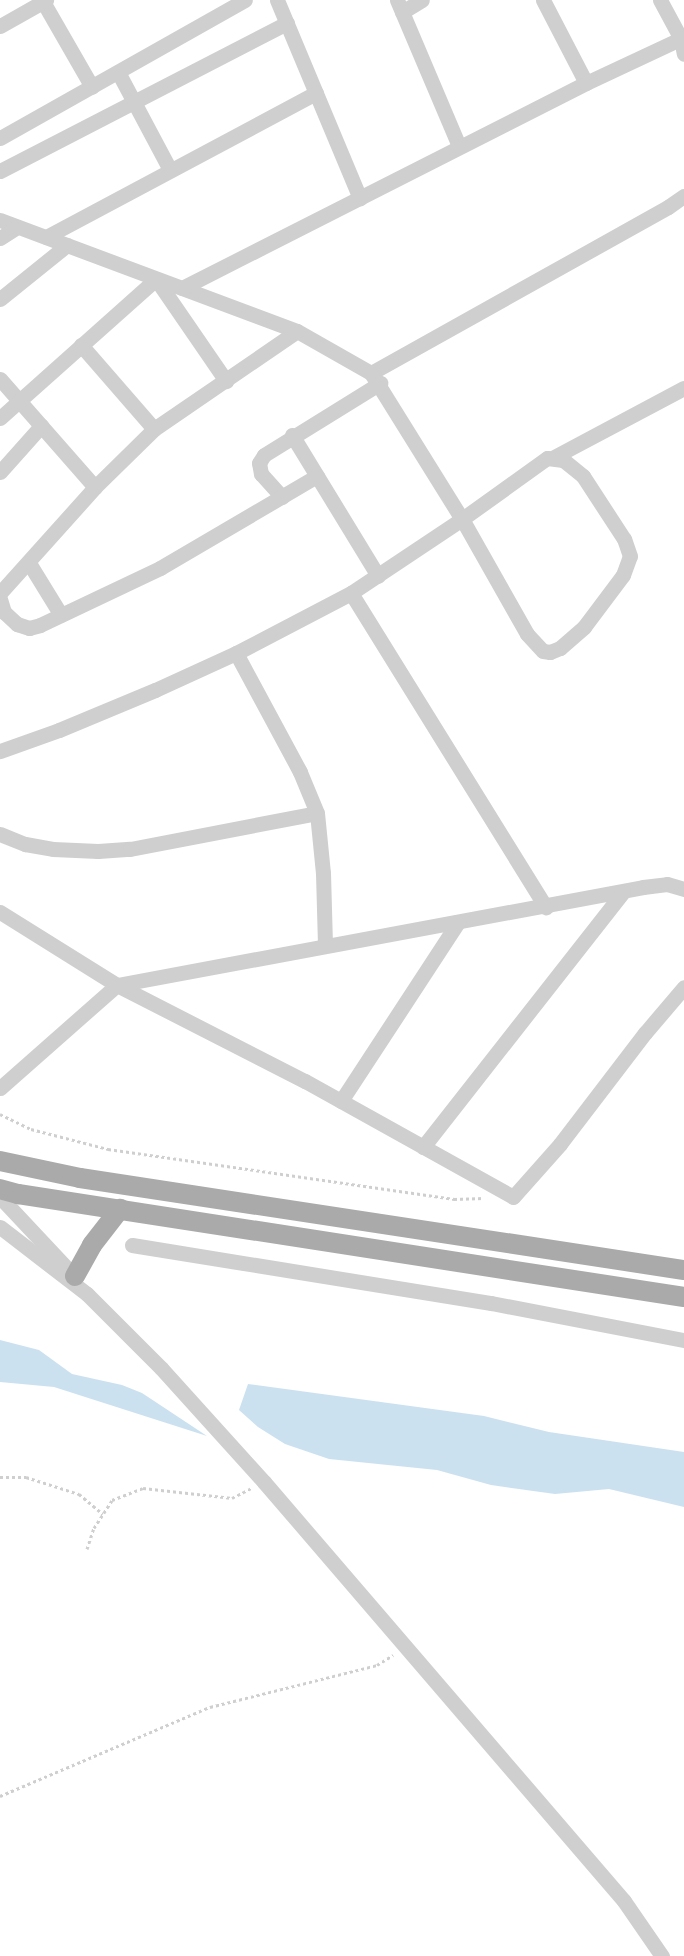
<!DOCTYPE html>
<style>
body{margin:0}
#map{position:relative;width:684px;height:1956px;overflow:hidden;background:#fff;font-family:Helvetica,sans-serif}
div>[style]{position:absolute}
.water>*{inset:0;background:#cbe1ef}
.path>*{height:3px;margin-top:-1.5px;transform-origin:0;background:repeating-linear-gradient(90deg,#cfcfcf 0 3px,transparent 0 6px)}
.minor>*{height:15px;margin:-7.5px;padding:0 7.5px;transform-origin:7.5px;border-radius:7.5px;background:#cfcfcf}
.major>*{height:20px;margin:-10px;padding:0 10px;transform-origin:10px;border-radius:10px;background:#aaa}
span{translate:-50% -50%;white-space:nowrap;text-align:center;line-height:1.15;-webkit-text-stroke:6px #fff;paint-order:stroke}
</style>
<div id="map">
<div class="water">
<div style="clip-path:polygon(0 1340px,39px 1350px,72px 1374px,122px 1385px,142px 1393px,207px 1436px,54px 1387px,0 1382px)"></div>
<div style="clip-path:polygon(248px 1384px,484px 1416px,549px 1432px,684px 1452px,684px 1507px,609px 1489px,555px 1494px,491px 1485px,437px 1470px,329px 1459px,285px 1444px,258px 1427px,239px 1410px)"></div>
</div>
<div class="path">
<div style="left:0;top:1114px;width:34px;rotate:26deg"></div>
<div style="left:31px;top:1129px;width:80px;rotate:14.6deg"></div>
<div style="left:108px;top:1149px;width:350px;rotate:8.2deg"></div>
<div style="left:454px;top:1199px;width:30px;rotate:-2deg"></div>
<div style="left:0;top:1477px;width:26px"></div>
<div style="left:26px;top:1477px;width:56px;rotate:17.8deg"></div>
<div style="left:79px;top:1494px;width:31px;rotate:40deg"></div>
<div style="left:87px;top:1549px;width:22px;rotate:-72deg"></div>
<div style="left:94px;top:1528px;width:33px;rotate:-57deg"></div>
<div style="left:112px;top:1500px;width:33px;rotate:-21deg"></div>
<div style="left:143px;top:1488px;width:90px;rotate:6.4deg"></div>
<div style="left:232px;top:1498px;width:22px;rotate:-27deg"></div>
<div style="left:0;top:1796px;width:228px;rotate:-23deg"></div>
<div style="left:210px;top:1707px;width:172px;rotate:-14.1deg"></div>
<div style="left:377px;top:1665px;width:19px;rotate:-32deg"></div>
</div>
<div class="minor">
<div style="left:42px;top:0;width:100px;rotate:60.1deg"></div>
<div style="left:277px;top:0;width:215px;rotate:67.3deg"></div>
<div style="left:397px;top:0;width:159px;rotate:67deg"></div>
<div style="left:543px;top:0;width:93px;rotate:62.6deg"></div>
<div style="left:660px;top:0;width:44px;rotate:61.7deg"></div>
<div style="left:681px;top:39px;width:15px;rotate:79deg"></div>
<div style="left:402px;top:12px;width:23px;rotate:-31deg"></div>
<div style="left:0;top:26px;width:53px;rotate:-29.5deg"></div>
<div style="left:118px;top:72px;width:111px;rotate:62deg"></div>
<div style="left:0;top:138px;width:281px;rotate:-29.4deg"></div>
<div style="left:0;top:171px;width:323px;rotate:-27.3deg"></div>
<div style="left:0;top:220px;width:317px;rotate:20.5deg"></div>
<div style="left:297px;top:331px;width:85px;rotate:29.6deg"></div>
<div style="left:371px;top:373px;width:172px;rotate:58.1deg"></div>
<div style="left:462px;top:519px;width:132px;rotate:60.5deg"></div>
<div style="left:527px;top:634px;width:23px;rotate:47deg"></div>
<div style="left:543px;top:651px;width:7px;rotate:8deg"></div>
<div style="left:550px;top:652px;width:11px;rotate:-22deg"></div>
<div style="left:560px;top:648px;width:32px;rotate:-41deg"></div>
<div style="left:584px;top:627px;width:65px;rotate:-53.1deg"></div>
<div style="left:623px;top:575px;width:20px;rotate:-70deg"></div>
<div style="left:630px;top:556px;width:18px;rotate:-109deg"></div>
<div style="left:624px;top:539px;width:75px;rotate:-123.1deg"></div>
<div style="left:583px;top:476px;width:26px;rotate:-141deg"></div>
<div style="left:563px;top:460px;width:16px;rotate:-173deg"></div>
<div style="left:547px;top:458px;width:105px;rotate:144.3deg"></div>
<div style="left:462px;top:519px;width:133px;rotate:146.3deg"></div>
<div style="left:351px;top:593px;width:130px;rotate:152.4deg"></div>
<div style="left:236px;top:653px;width:89px;rotate:155.4deg"></div>
<div style="left:155px;top:690px;width:104px;rotate:157.4deg"></div>
<div style="left:59px;top:730px;width:63px;rotate:160.4deg"></div>
<div style="left:46px;top:237px;width:306px;rotate:-28.1deg"></div>
<div style="left:0;top:238px;width:20px;rotate:-33deg"></div>
<div style="left:182px;top:288px;width:453px;rotate:-26.9deg"></div>
<div style="left:586px;top:83px;width:108px;rotate:-25.1deg"></div>
<div style="left:0;top:299px;width:86px;rotate:-38.9deg"></div>
<div style="left:81px;top:345px;width:111px;rotate:49deg"></div>
<div style="left:371px;top:373px;width:340px;rotate:-29.2deg"></div>
<div style="left:668px;top:207px;width:19px;rotate:-35deg"></div>
<div style="left:0;top:379px;width:144px;rotate:48.7deg"></div>
<div style="left:0;top:418px;width:209px;rotate:-41.7deg"></div>
<div style="left:156px;top:279px;width:124px;rotate:55.5deg"></div>
<div style="left:292px;top:435px;width:165px;rotate:58.6deg"></div>
<div style="left:554px;top:457px;width:147px;rotate:-28deg"></div>
<div style="left:0;top:472px;width:62px;rotate:-48.3deg"></div>
<div style="left:282px;top:497px;width:31px;rotate:-132deg"></div>
<div style="left:261px;top:474px;width:11px;rotate:-100deg"></div>
<div style="left:259px;top:463px;width:9px;rotate:-58deg"></div>
<div style="left:264px;top:455px;width:137px;rotate:-31.8deg"></div>
<div style="left:29px;top:563px;width:61px;rotate:58.4deg"></div>
<div style="left:0;top:593px;width:142px;rotate:-48.1deg"></div>
<div style="left:95px;top:487px;width:83px;rotate:-44.5deg"></div>
<div style="left:154px;top:429px;width:173px;rotate:-34.4deg"></div>
<div style="left:351px;top:593px;width:370px;rotate:58.2deg"></div>
<div style="left:0;top:599px;width:14px;rotate:73deg"></div>
<div style="left:4px;top:612px;width:18px;rotate:43deg"></div>
<div style="left:17px;top:624px;width:13px;rotate:18deg"></div>
<div style="left:29px;top:628px;width:11px;rotate:-15deg"></div>
<div style="left:40px;top:625px;width:133px;rotate:-25.4deg"></div>
<div style="left:160px;top:568px;width:182px;rotate:-30.4deg"></div>
<div style="left:236px;top:653px;width:135px;rotate:61.7deg"></div>
<div style="left:300px;top:772px;width:44px;rotate:67.5deg"></div>
<div style="left:317px;top:813px;width:60px;rotate:84.3deg"></div>
<div style="left:323px;top:873px;width:73px;rotate:88.4deg"></div>
<div style="left:0;top:834px;width:27px;rotate:22deg"></div>
<div style="left:25px;top:844px;width:28px;rotate:10deg"></div>
<div style="left:53px;top:849px;width:45px;rotate:2.5deg"></div>
<div style="left:98px;top:851px;width:32px;rotate:-4deg"></div>
<div style="left:130px;top:849px;width:190px;rotate:-10.9deg"></div>
<div style="left:0;top:912px;width:138px;rotate:32deg"></div>
<div style="left:117px;top:985px;width:211px;rotate:27.1deg"></div>
<div style="left:305px;top:1081px;width:238px;rotate:29.1deg"></div>
<div style="left:513px;top:1197px;width:71px;rotate:-48.4deg"></div>
<div style="left:560px;top:1144px;width:140px;rotate:-52.6deg"></div>
<div style="left:645px;top:1033px;width:60px;rotate:-49.7deg"></div>
<div style="left:0;top:1088px;width:156px;rotate:-41.4deg"></div>
<div style="left:117px;top:985px;width:535px;rotate:-10.55deg"></div>
<div style="left:643px;top:887px;width:24px;rotate:-7deg"></div>
<div style="left:667px;top:884px;width:18px;rotate:16deg"></div>
<div style="left:341px;top:1101px;width:214px;rotate:-56.8deg"></div>
<div style="left:423px;top:1147px;width:324px;rotate:-51.9deg"></div>
<div style="left:0;top:1197px;width:110px;rotate:46.8deg"></div>
<div style="left:0;top:1227px;width:110px;rotate:37.6deg"></div>
<div style="left:87px;top:1294px;width:105px;rotate:45deg"></div>
<div style="left:161px;top:1368px;width:154px;rotate:47.9deg"></div>
<div style="left:264px;top:1482px;width:552px;rotate:49.33deg"></div>
<div style="left:624px;top:1901px;width:67px;rotate:55.4deg"></div>
<div style="left:132px;top:1245px;width:364px;rotate:9.2deg"></div>
<div style="left:491px;top:1303px;width:197px;rotate:10.9deg"></div>
</div>
<div class="major">
<div style="left:0;top:1161px;width:82px;rotate:12deg"></div>
<div style="left:80px;top:1178px;width:611px;rotate:8.66deg"></div>
<div style="left:0;top:1189px;width:19px;rotate:16deg"></div>
<div style="left:18px;top:1194px;width:674px;rotate:8.79deg"></div>
<div style="left:75px;top:1276px;width:35px;rotate:-61deg"></div>
<div style="left:92px;top:1245px;width:46px;rotate:-52.1deg"></div>
</div>
</div>
